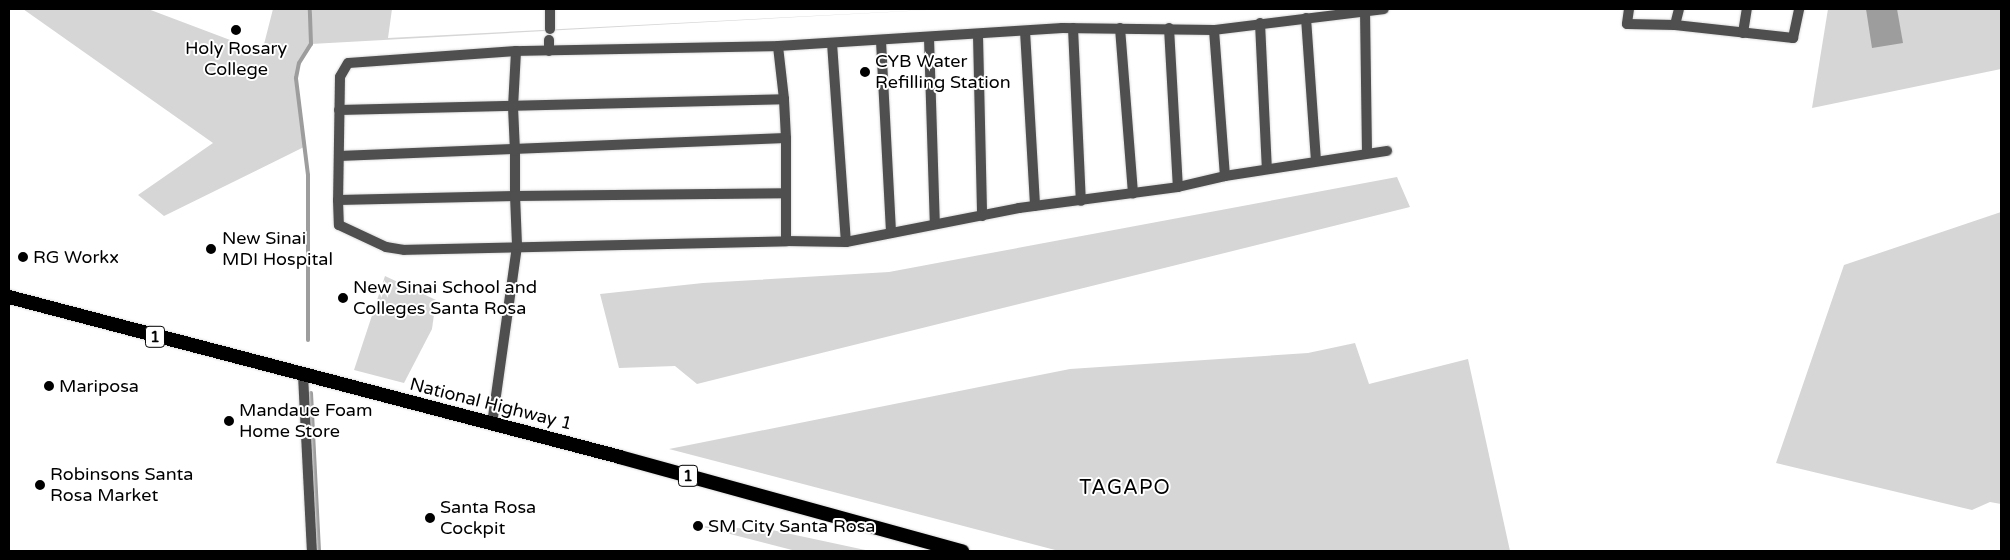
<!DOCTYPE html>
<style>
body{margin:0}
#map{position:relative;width:2010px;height:560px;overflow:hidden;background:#fff;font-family:"Varela Round",sans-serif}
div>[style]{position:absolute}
.green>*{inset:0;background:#d6d6d6}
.water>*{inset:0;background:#9d9d9d}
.stream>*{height:4px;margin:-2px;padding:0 2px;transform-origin:2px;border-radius:2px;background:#9d9d9d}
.roads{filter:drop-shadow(0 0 1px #dbdbdb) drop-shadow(0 0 1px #dbdbdb)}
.minor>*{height:10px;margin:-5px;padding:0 5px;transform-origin:5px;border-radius:5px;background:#4f4f4f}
.trunk>*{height:14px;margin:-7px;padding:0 7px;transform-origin:7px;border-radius:7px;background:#000}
.dots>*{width:14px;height:14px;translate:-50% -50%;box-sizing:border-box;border:2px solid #fff;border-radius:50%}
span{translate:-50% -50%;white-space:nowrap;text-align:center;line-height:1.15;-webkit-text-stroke:4px #fff;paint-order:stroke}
.shield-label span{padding:1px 4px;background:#fff;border:1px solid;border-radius:4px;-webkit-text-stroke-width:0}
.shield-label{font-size:16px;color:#000;font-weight:700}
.poi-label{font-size:18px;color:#000}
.left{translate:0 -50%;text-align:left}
.street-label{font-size:18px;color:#000}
.quarter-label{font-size:20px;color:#000;letter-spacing:1px}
.frame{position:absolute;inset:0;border:10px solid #000;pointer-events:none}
</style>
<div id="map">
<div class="green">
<div style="clip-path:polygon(23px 9px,148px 9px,262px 52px,273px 9px,310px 9px,311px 35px,312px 9px,392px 9px,388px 38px,945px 9px,311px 44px,299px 63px,296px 78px,306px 146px,164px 216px,138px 195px,213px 143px)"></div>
<div style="clip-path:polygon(1828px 9px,2001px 9px,2001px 69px,1812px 108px)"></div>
<div style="clip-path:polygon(1397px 177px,1410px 207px,697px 384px,675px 366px,619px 368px,600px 294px,703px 283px,889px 272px)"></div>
<div style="clip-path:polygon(2001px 212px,2001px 504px,1990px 502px,1972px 510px,1776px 463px,1844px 265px)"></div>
<div style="clip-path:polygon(385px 276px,436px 300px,432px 329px,404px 383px,354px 370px)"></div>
<div style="clip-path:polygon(1355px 343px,1369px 384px,1468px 359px,1510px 551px,1059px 551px,669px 449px,1070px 369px,1308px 353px)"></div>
<div style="clip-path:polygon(699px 526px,772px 530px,870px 551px,796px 551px)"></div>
</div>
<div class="water">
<div style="clip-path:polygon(1866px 9px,1897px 9px,1903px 43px,1872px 48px)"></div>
</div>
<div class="stream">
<div style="left:308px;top:340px;width:165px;rotate:-90deg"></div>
<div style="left:308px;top:175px;width:98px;rotate:-97.1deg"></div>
<div style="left:296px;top:78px;width:15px;rotate:-79deg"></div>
<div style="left:299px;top:63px;width:22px;rotate:-58deg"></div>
<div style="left:311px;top:44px;width:35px;rotate:-92deg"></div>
<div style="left:311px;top:393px;width:158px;rotate:87.1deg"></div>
</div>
<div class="roads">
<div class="minor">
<div style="left:1629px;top:9px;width:15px;rotate:98deg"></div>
<div style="left:1627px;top:24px;width:48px;rotate:1.2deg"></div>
<div style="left:1675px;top:25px;width:119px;rotate:6.3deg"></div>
<div style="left:1793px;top:38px;width:30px;rotate:-78deg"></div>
<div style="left:1365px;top:10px;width:143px;rotate:89.2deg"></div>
<div style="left:1306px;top:18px;width:142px;rotate:86deg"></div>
<div style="left:1260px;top:23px;width:146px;rotate:87.3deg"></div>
<div style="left:1675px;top:25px;width:16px;rotate:-76deg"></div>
<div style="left:1073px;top:28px;width:173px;rotate:87.4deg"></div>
<div style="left:1120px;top:28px;width:166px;rotate:85.5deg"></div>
<div style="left:1169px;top:28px;width:159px;rotate:86.8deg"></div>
<div style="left:550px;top:29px;width:20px;rotate:-90deg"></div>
<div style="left:1214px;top:30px;width:146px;rotate:85.7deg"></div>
<div style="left:1025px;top:31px;width:175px;rotate:86.7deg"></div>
<div style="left:1743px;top:33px;width:24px;rotate:-81deg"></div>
<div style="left:978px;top:35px;width:181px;rotate:88.7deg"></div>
<div style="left:929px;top:38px;width:186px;rotate:88.2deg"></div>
<div style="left:549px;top:40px;width:11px;rotate:90deg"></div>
<div style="left:881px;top:41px;width:192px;rotate:87deg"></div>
<div style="left:832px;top:43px;width:199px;rotate:86deg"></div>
<div style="left:778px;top:46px;width:285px;rotate:-3.6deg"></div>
<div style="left:1062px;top:28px;width:152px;rotate:0.8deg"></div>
<div style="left:1214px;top:30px;width:171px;rotate:-7deg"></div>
<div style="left:339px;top:110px;width:445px;rotate:-1.4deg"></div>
<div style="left:784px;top:99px;width:53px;rotate:-96.5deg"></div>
<div style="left:778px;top:46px;width:262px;rotate:178.9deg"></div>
<div style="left:339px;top:156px;width:447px;rotate:-2.3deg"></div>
<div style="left:786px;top:138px;width:39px;rotate:-93deg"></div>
<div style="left:338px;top:200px;width:25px;rotate:88deg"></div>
<div style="left:339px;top:225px;width:52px;rotate:25.1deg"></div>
<div style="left:386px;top:247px;width:18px;rotate:9deg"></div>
<div style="left:404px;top:250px;width:382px;rotate:-1.3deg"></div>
<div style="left:786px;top:241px;width:48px;rotate:-90deg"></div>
<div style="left:786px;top:241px;width:60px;rotate:1deg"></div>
<div style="left:846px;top:242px;width:176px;rotate:-11.1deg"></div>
<div style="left:1019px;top:208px;width:160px;rotate:-7.5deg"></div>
<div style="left:1178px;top:187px;width:48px;rotate:-13.2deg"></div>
<div style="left:1225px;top:176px;width:164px;rotate:-8.8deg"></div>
<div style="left:303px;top:375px;width:176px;rotate:87.1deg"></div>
<div style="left:492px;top:424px;width:181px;rotate:-82deg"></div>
<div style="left:517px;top:245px;width:49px;rotate:-92.3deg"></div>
<div style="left:515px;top:196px;width:45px;rotate:-90deg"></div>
<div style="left:515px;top:151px;width:44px;rotate:-92.6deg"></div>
<div style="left:513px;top:107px;width:56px;rotate:-86.9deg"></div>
<div style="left:516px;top:51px;width:168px;rotate:175.9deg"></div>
<div style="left:348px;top:63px;width:16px;rotate:120deg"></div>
<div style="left:340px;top:77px;width:123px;rotate:90.9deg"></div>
<div style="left:338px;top:200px;width:177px;rotate:-1.3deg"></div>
<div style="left:515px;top:196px;width:271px;rotate:-0.6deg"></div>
<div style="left:786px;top:193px;width:55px;rotate:-90deg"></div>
</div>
<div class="trunk">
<div style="left:9px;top:297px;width:632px;rotate:14.67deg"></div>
<div style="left:620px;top:457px;width:355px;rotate:15.4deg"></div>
</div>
</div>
<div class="dots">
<div style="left:236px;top:30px;background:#000"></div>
<div style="left:865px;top:72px;background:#000"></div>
<div style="left:211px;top:249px;background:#000"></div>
<div style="left:23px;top:257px;background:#000"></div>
<div style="left:343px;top:298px;background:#000"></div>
<div style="left:49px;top:386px;background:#000"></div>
<div style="left:229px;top:421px;background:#000"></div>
<div style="left:40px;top:485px;background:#000"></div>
<div style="left:430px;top:518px;background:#000"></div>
<div style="left:698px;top:526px;background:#000"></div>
</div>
<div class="shield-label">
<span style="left:155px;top:337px">1</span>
<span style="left:688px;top:476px">1</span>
</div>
<div class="poi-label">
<span style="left:236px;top:59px">Holy Rosary<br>College</span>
<span class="left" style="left:875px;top:72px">CYB Water<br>Refilling Station</span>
<span class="left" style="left:222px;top:249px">New Sinai<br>MDI Hospital</span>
<span class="left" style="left:33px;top:257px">RG Workx</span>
<span class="left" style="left:353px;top:298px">New Sinai School and<br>Colleges Santa Rosa</span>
<span class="left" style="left:59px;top:386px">Mariposa</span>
<span class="left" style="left:239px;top:421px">Mandaue Foam<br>Home Store</span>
<span class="left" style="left:50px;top:485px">Robinsons Santa<br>Rosa Market</span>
<span class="left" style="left:440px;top:518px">Santa Rosa<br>Cockpit</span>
<span class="left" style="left:708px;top:526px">SM City Santa Rosa</span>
</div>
<div class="street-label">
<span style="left:491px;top:404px;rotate:14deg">National Highway 1</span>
</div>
<div class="quarter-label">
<span style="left:1125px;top:488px">TAGAPO</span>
</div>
<div class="frame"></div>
</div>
